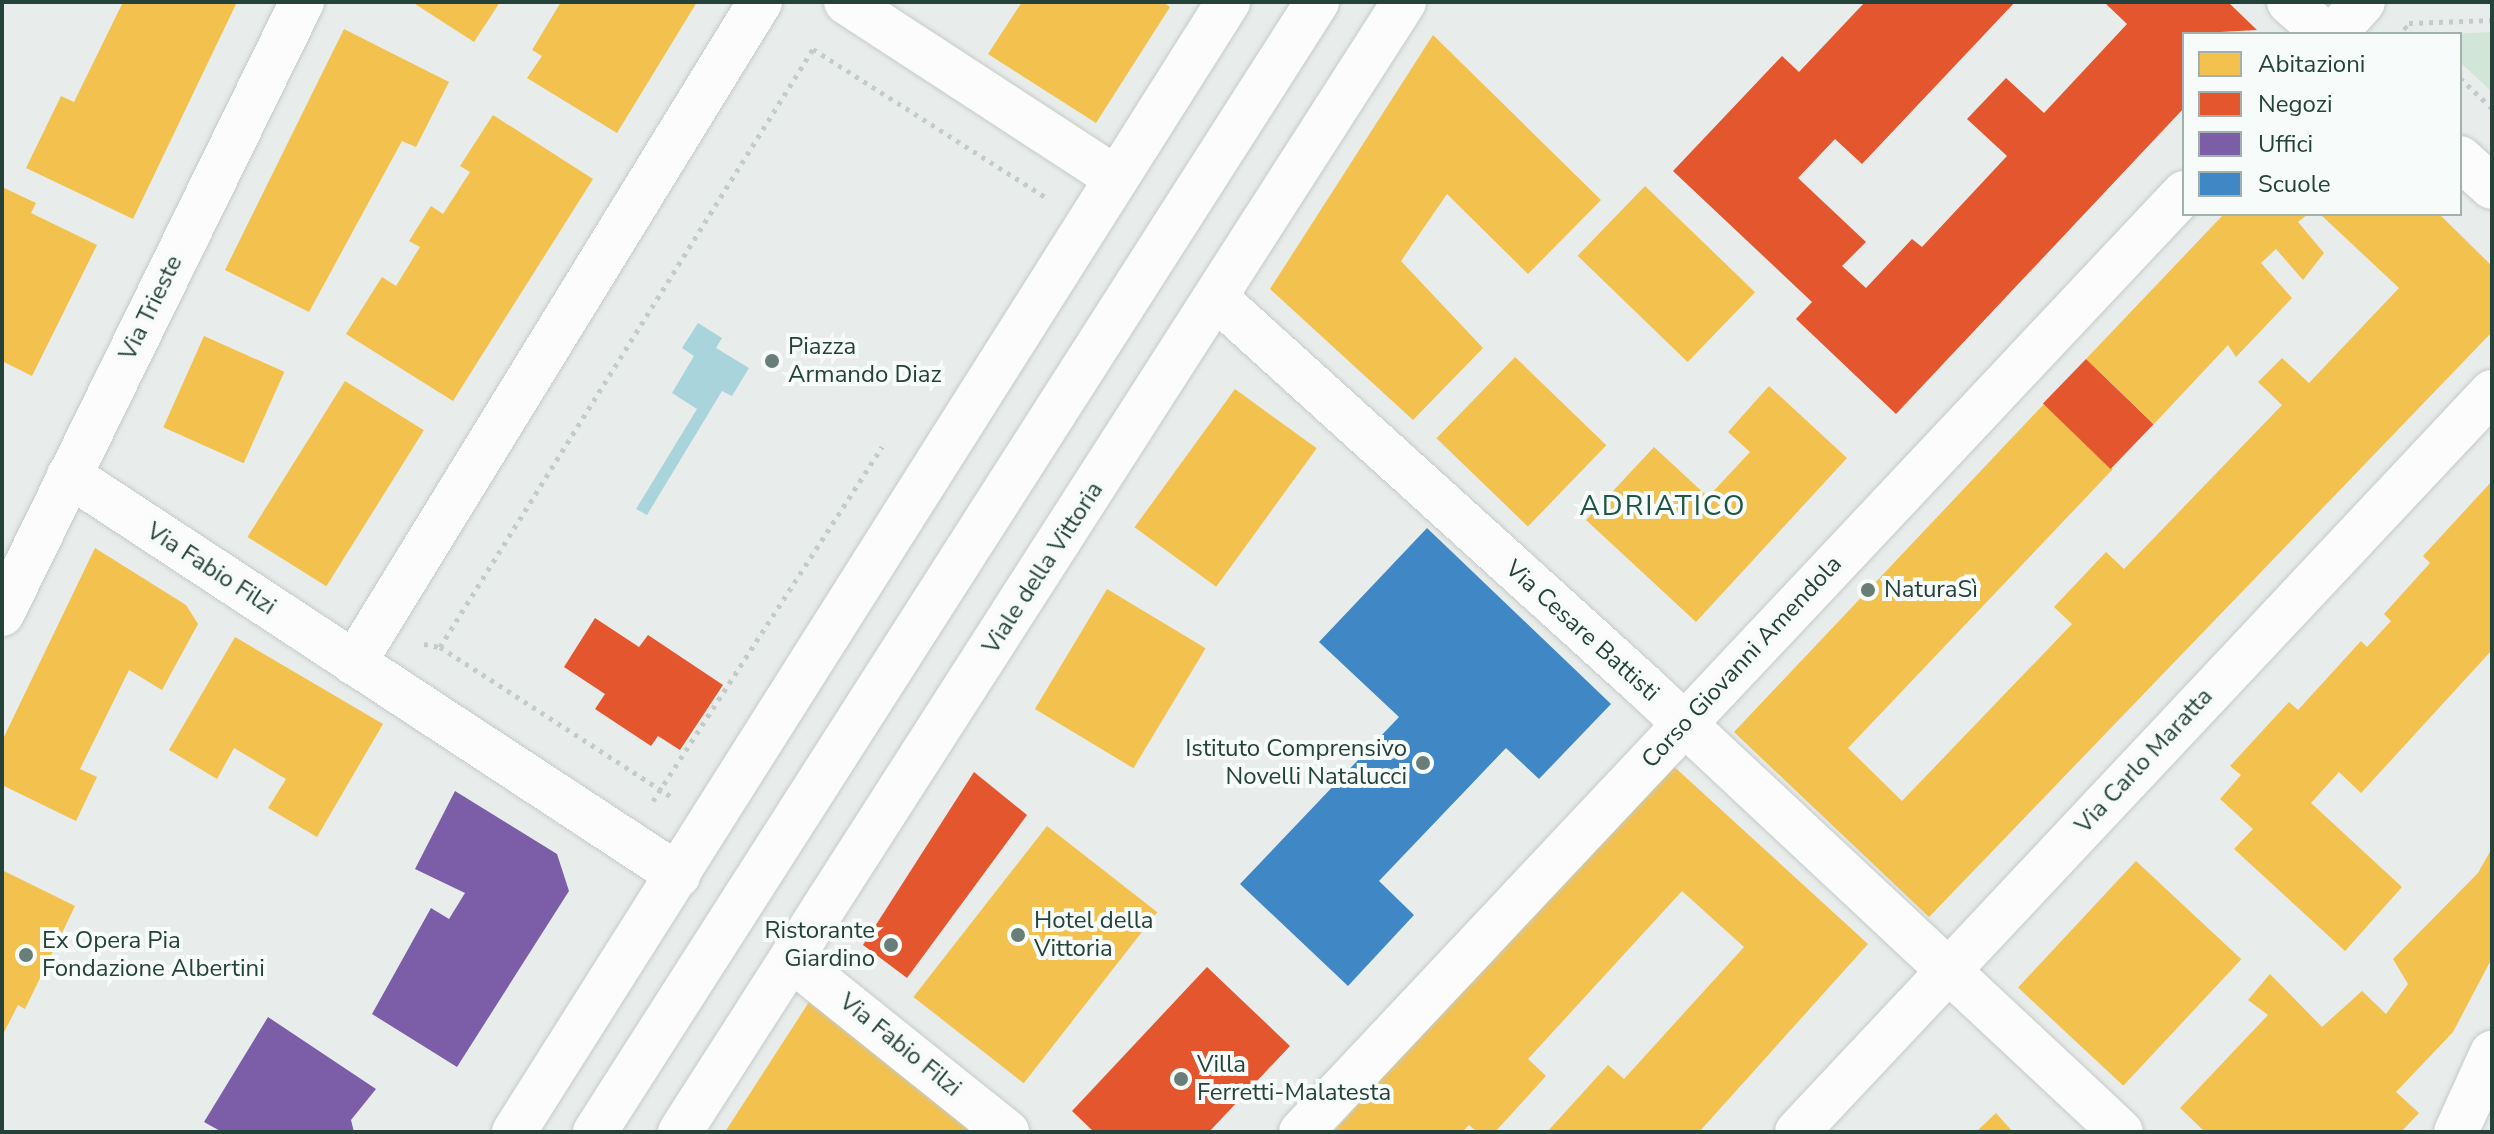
<!DOCTYPE html>
<meta charset="utf-8">
<style>
body{margin:0}
#map{position:relative;width:2494px;height:1134px;overflow:hidden;background:#e8edeb;font-family:"Nunito Sans",sans-serif}
div>[style]{position:absolute}
.green>*{inset:0;background:#d1e6d8}
.water>*{inset:0;background:#a9d4db}
.homes>*{inset:0;background:#f2c14e;transform-origin:0 0}
.shops>*{inset:0;background:#e4572e;transform-origin:0 0}
.offices>*{inset:0;background:#7b5ea7}
.schools>*{inset:0;background:#3f88c5}
.path>*{height:5px;margin-top:-2.5px;transform-origin:0;background:repeating-linear-gradient(90deg,#c3ccca 0 4px,transparent 0 10px)}
.roads{filter:drop-shadow(0 0 2px #c5cac8) drop-shadow(0 0 2px #c5cac8)}
.street>*{height:44px;margin:-22px;padding:0 22px;transform-origin:22px;border-radius:22px;background:#fcfcfc}
.secondary>*{height:44px;margin:-22px;padding:0 22px;transform-origin:22px;border-radius:22px;background:#fcfcfc}
.dots>*{width:22px;height:22px;translate:-50% -50%;box-sizing:border-box;border:4px solid #f7fbf9;border-radius:50%}
span{translate:-50% -50%;white-space:nowrap;text-align:center;line-height:1.15;-webkit-text-stroke:8px #f7fbf9;paint-order:stroke}
.street-label{font-size:24px;color:#24423a}
.poi-label{font-size:24px;color:#24423a}
.left{translate:0 -50%;text-align:left}
.right{translate:-100% -50%;text-align:right}
.quarter-label{font-size:28px;color:#1f5548;letter-spacing:2px}
.frame{position:absolute;inset:0;border:4px solid #24423a;pointer-events:none}
.legend{position:absolute;left:2182px;top:32px;width:280px;height:184px;box-sizing:border-box;background:#f7fbf9;border:2px solid #a3b1ad;margin:0;padding:10px 14px;list-style:none;font-size:24px;color:#24423a}
.legend li{display:flex;align-items:center;gap:16px;height:40px}
.legend b{width:40px;border:2px solid #a3b1ad}
</style>
<div id="map">
<div class="green">
<div style="clip-path:polygon(2492px 32px,2492px 92px,2460px 62px,2460px 34px,2451px 34px)"></div>
</div>
<div class="water">
<div style="clip-path:polygon(698px 323px,722px 338px,716px 348px,749px 368px,732px 396px,722px 391px,647px 515px,636px 509px,697px 409px,672px 393px,694px 356px,682px 348px)"></div>
</div>
<div class="homes">
<div style="clip-path:polygon(123px 2px,237px 2px,133px 219px,26px 168px,61px 96px,74px 102px)"></div>
<div style="clip-path:polygon(412px 2px,500px 2px,474px 42px)"></div>
<div style="clip-path:polygon(561px 2px,697px 2px,617px 133px,527px 78px,542px 56px,532px 50px)"></div>
<div style="clip-path:polygon(1022px 2px,1163px 2px,1170px 7px,1096px 123px,988px 54px)"></div>
<div style="clip-path:polygon(344px 29px,449px 82px,416px 147px,402px 141px,309px 312px,225px 270px)"></div>
<div style="clip-path:polygon(1433px 35px,1601px 200px,1528px 274px,1447px 194px,1401px 261px,1483px 348px,1413px 420px,1270px 289px)"></div>
<div style="clip-path:polygon(493px 115px,593px 179px,453px 401px,346px 334px,382px 277px,396px 286px,420px 247px,409px 241px,431px 206px,443px 214px,470px 172px,460px 166px)"></div>
<div style="left:1645px;top:186px;width:153px;height:97px;rotate:44deg"></div>
<div style="clip-path:polygon(2px 187px,36px 203px,31px 213px,97px 245px,32px 376px,2px 361px)"></div>
<div style="clip-path:polygon(2224px 214px,2308px 214px,2298px 222px,2324px 253px,2303px 280px,2276px 249px,2261px 263px,2292px 298px,2236px 357px,2228px 345px,2154px 424px,2086px 359px)"></div>
<div style="clip-path:polygon(2320px 214px,2439px 214px,2492px 266px,2492px 332px,1929px 917px,1734px 732px,2044px 404px,2113px 469px,1848px 748px,1902px 801px,2072px 624px,2054px 607px,2106px 552px,2124px 569px,2282px 405px,2258px 382px,2282px 358px,2309px 383px,2399px 288px)"></div>
<div style="left:204px;top:336px;width:88px;height:100px;rotate:24deg"></div>
<div style="left:1515px;top:357px;width:127px;height:113px;rotate:44deg"></div>
<div style="left:345px;top:381px;width:93px;height:184px;rotate:32deg"></div>
<div style="clip-path:polygon(1769px 386px,1847px 458px,1696px 622px,1586px 520px,1654px 447px,1708px 497px,1750px 452px,1728px 432px)"></div>
<div style="left:1235px;top:389px;width:101px;height:171px;rotate:36deg"></div>
<div style="clip-path:polygon(2492px 481px,2492px 650px,2361px 793px,2339px 772px,2311px 803px,2402px 887px,2345px 951px,2234px 849px,2253px 829px,2220px 799px,2241px 775px,2230px 766px,2289px 702px,2298px 710px,2361px 641px,2367px 647px,2391px 621px,2384px 614px,2430px 563px,2423px 556px)"></div>
<div style="clip-path:polygon(95px 548px,186px 605px,198px 624px,162px 690px,129px 670px,80px 769px,97px 777px,76px 821px,2px 785px,2px 741px)"></div>
<div style="left:1107px;top:589px;width:115px;height:140px;rotate:31deg"></div>
<div style="clip-path:polygon(235px 637px,383px 724px,317px 837px,268px 808px,286px 779px,234px 748px,217px 779px,169px 750px)"></div>
<div style="clip-path:polygon(1669px 762px,1868px 944px,1699px 1132px,1547px 1132px,1608px 1065px,1624px 1079px,1744px 947px,1682px 891px,1528px 1059px,1546px 1076px,1495px 1132px,1477px 1132px,1469px 1125px,1462px 1132px,1333px 1132px)"></div>
<div style="left:1047px;top:826px;width:140px;height:217px;rotate:38deg"></div>
<div style="clip-path:polygon(2492px 848px,2492px 958px,2453px 1032px,2396px 1092px,2419px 1113px,2401px 1132px,2205px 1132px,2180px 1108px,2268px 1015px,2248px 1000px,2270px 974px,2322px 1027px,2362px 991px,2386px 1014px,2408px 984px,2393px 959px,2478px 873px)"></div>
<div style="left:2136px;top:861px;width:144px;height:173px;rotate:43deg"></div>
<div style="clip-path:polygon(2px 870px,75px 906px,25px 1009px,18px 1005px,2px 1036px)"></div>
<div style="clip-path:polygon(809px 1002px,935px 1102px,971px 1132px,725px 1132px)"></div>
<div style="clip-path:polygon(1996px 1113px,2013px 1132px,1976px 1132px)"></div>
</div>
<div class="shops">
<div style="clip-path:polygon(1865px 2px,2015px 2px,1862px 164px,1835px 139px,1798px 178px,1866px 242px,1842px 266px,1866px 288px,1912px 239px,1922px 247px,2007px 156px,1967px 119px,2006px 78px,2044px 113px,2127px 24px,2104px 2px,2228px 2px,2257px 30px,2184px 34px,2184px 108px,1896px 414px,1796px 319px,1812px 302px,1673px 171px,1782px 56px,1799px 72px)"></div>
<div style="left:2086px;top:359px;width:94px;height:62px;rotate:44deg"></div>
<div style="clip-path:polygon(595px 618px,639px 647px,648px 635px,723px 685px,680px 750px,658px 736px,651px 746px,595px 709px,605px 694px,564px 667px)"></div>
<div style="clip-path:polygon(974px 772px,1027px 815px,907px 978px,863px 945px)"></div>
<div style="clip-path:polygon(1207px 967px,1290px 1046px,1209px 1132px,1094px 1132px,1072px 1111px)"></div>
</div>
<div class="offices">
<div style="clip-path:polygon(455px 791px,557px 854px,569px 891px,457px 1067px,372px 1014px,431px 908px,449px 919px,465px 893px,415px 869px)"></div>
<div style="clip-path:polygon(268px 1017px,376px 1089px,351px 1120px,354px 1132px,222px 1132px,204px 1122px)"></div>
</div>
<div class="schools">
<div style="clip-path:polygon(1427px 528px,1611px 704px,1539px 779px,1506px 748px,1379px 881px,1414px 915px,1348px 986px,1240px 884px,1399px 717px,1319px 642px)"></div>
</div>
<div class="path">
<div style="left:2409px;top:23px;width:83px;rotate:-2.1deg"></div>
<div style="left:2404px;top:26px;width:11px;rotate:45deg"></div>
<div style="left:813px;top:49px;width:275px;rotate:32.5deg"></div>
<div style="left:2460px;top:78px;width:44px;rotate:43.2deg"></div>
<div style="left:424px;top:644px;width:16px;rotate:11deg"></div>
<div style="left:440px;top:647px;width:274px;rotate:32.9deg"></div>
<div style="left:440px;top:647px;width:705px;rotate:-58.05deg"></div>
<div style="left:653px;top:801px;width:422px;rotate:-57.1deg"></div>
</div>
<div class="roads">
<div class="street">
<div style="left:846px;top:2px;width:322px;rotate:33.1deg"></div>
<div style="left:2289px;top:2px;width:48px;rotate:41.6deg"></div>
<div style="left:2460px;top:158px;width:43px;rotate:42.2deg"></div>
<div style="left:1216px;top:298px;width:576px;rotate:42.19deg"></div>
<div style="left:1643px;top:685px;width:654px;rotate:43.08deg"></div>
<div style="left:69px;top:475px;width:729px;rotate:33.3deg"></div>
<div style="left:354px;top:663px;width:776px;rotate:-58.44deg"></div>
<div style="left:791px;top:959px;width:277px;rotate:38.7deg"></div>
<div style="left:595px;top:1132px;width:1341px;rotate:-57.42deg"></div>
<div style="left:1797px;top:1132px;width:1015px;rotate:-46.8deg"></div>
<div style="left:2456px;top:1132px;width:87px;rotate:-65.5deg"></div>
</div>
<div class="secondary">
<div style="left:2334px;top:34px;width:43px;rotate:-47.8deg"></div>
<div style="left:2px;top:614px;width:682px;rotate:-63.89deg"></div>
<div style="left:514px;top:1132px;width:1337px;rotate:-57.71deg"></div>
<div style="left:680px;top:1132px;width:1342px;rotate:-57.35deg"></div>
<div style="left:1301px;top:1132px;width:1289px;rotate:-46.76deg"></div>
</div>
</div>
<div class="dots">
<div style="left:772px;top:361px;background:#697e78"></div>
<div style="left:1868px;top:590px;background:#697e78"></div>
<div style="left:1423px;top:763px;background:#697e78"></div>
<div style="left:1018px;top:935px;background:#697e78"></div>
<div style="left:891px;top:945px;background:#697e78"></div>
<div style="left:26px;top:955px;background:#697e78"></div>
<div style="left:1181px;top:1079px;background:#697e78"></div>
</div>
<div class="street-label">
<span style="left:151px;top:308px;rotate:-64deg">Via Trieste</span>
<span style="left:1043px;top:568px;rotate:-57deg">Viale della Vittoria</span>
<span style="left:211px;top:569px;rotate:33deg">Via Fabio Filzi</span>
<span style="left:1582px;top:631px;rotate:42deg">Via Cesare Battisti</span>
<span style="left:1742px;top:662px;rotate:-47deg">Corso Giovanni Amendola</span>
<span style="left:2144px;top:761px;rotate:-47deg">Via Carlo Maratta</span>
<span style="left:900px;top:1045px;rotate:39deg">Via Fabio Filzi</span>
</div>
<div class="poi-label">
<span class="left" style="left:788px;top:361px">Piazza<br>Armando Diaz</span>
<span class="left" style="left:1884px;top:590px">NaturaSì</span>
<span class="right" style="left:1407px;top:763px">Istituto Comprensivo<br>Novelli Natalucci</span>
<span class="left" style="left:1034px;top:935px">Hotel della<br>Vittoria</span>
<span class="right" style="left:875px;top:945px">Ristorante<br>Giardino</span>
<span class="left" style="left:42px;top:955px">Ex Opera Pia<br>Fondazione Albertini</span>
<span class="left" style="left:1197px;top:1079px">Villa<br>Ferretti-Malatesta</span>
</div>
<div class="quarter-label">
<span style="left:1663px;top:506px">ADRIATICO</span>
</div>
<div class="frame"></div>
<ul class="legend">
<li><b style="height:22px;background:#f2c14e"></b>Abitazioni</li>
<li><b style="height:22px;background:#e4572e"></b>Negozi</li>
<li><b style="height:22px;background:#7b5ea7"></b>Uffici</li>
<li><b style="height:22px;background:#3f88c5"></b>Scuole</li>
</ul>
</div>
